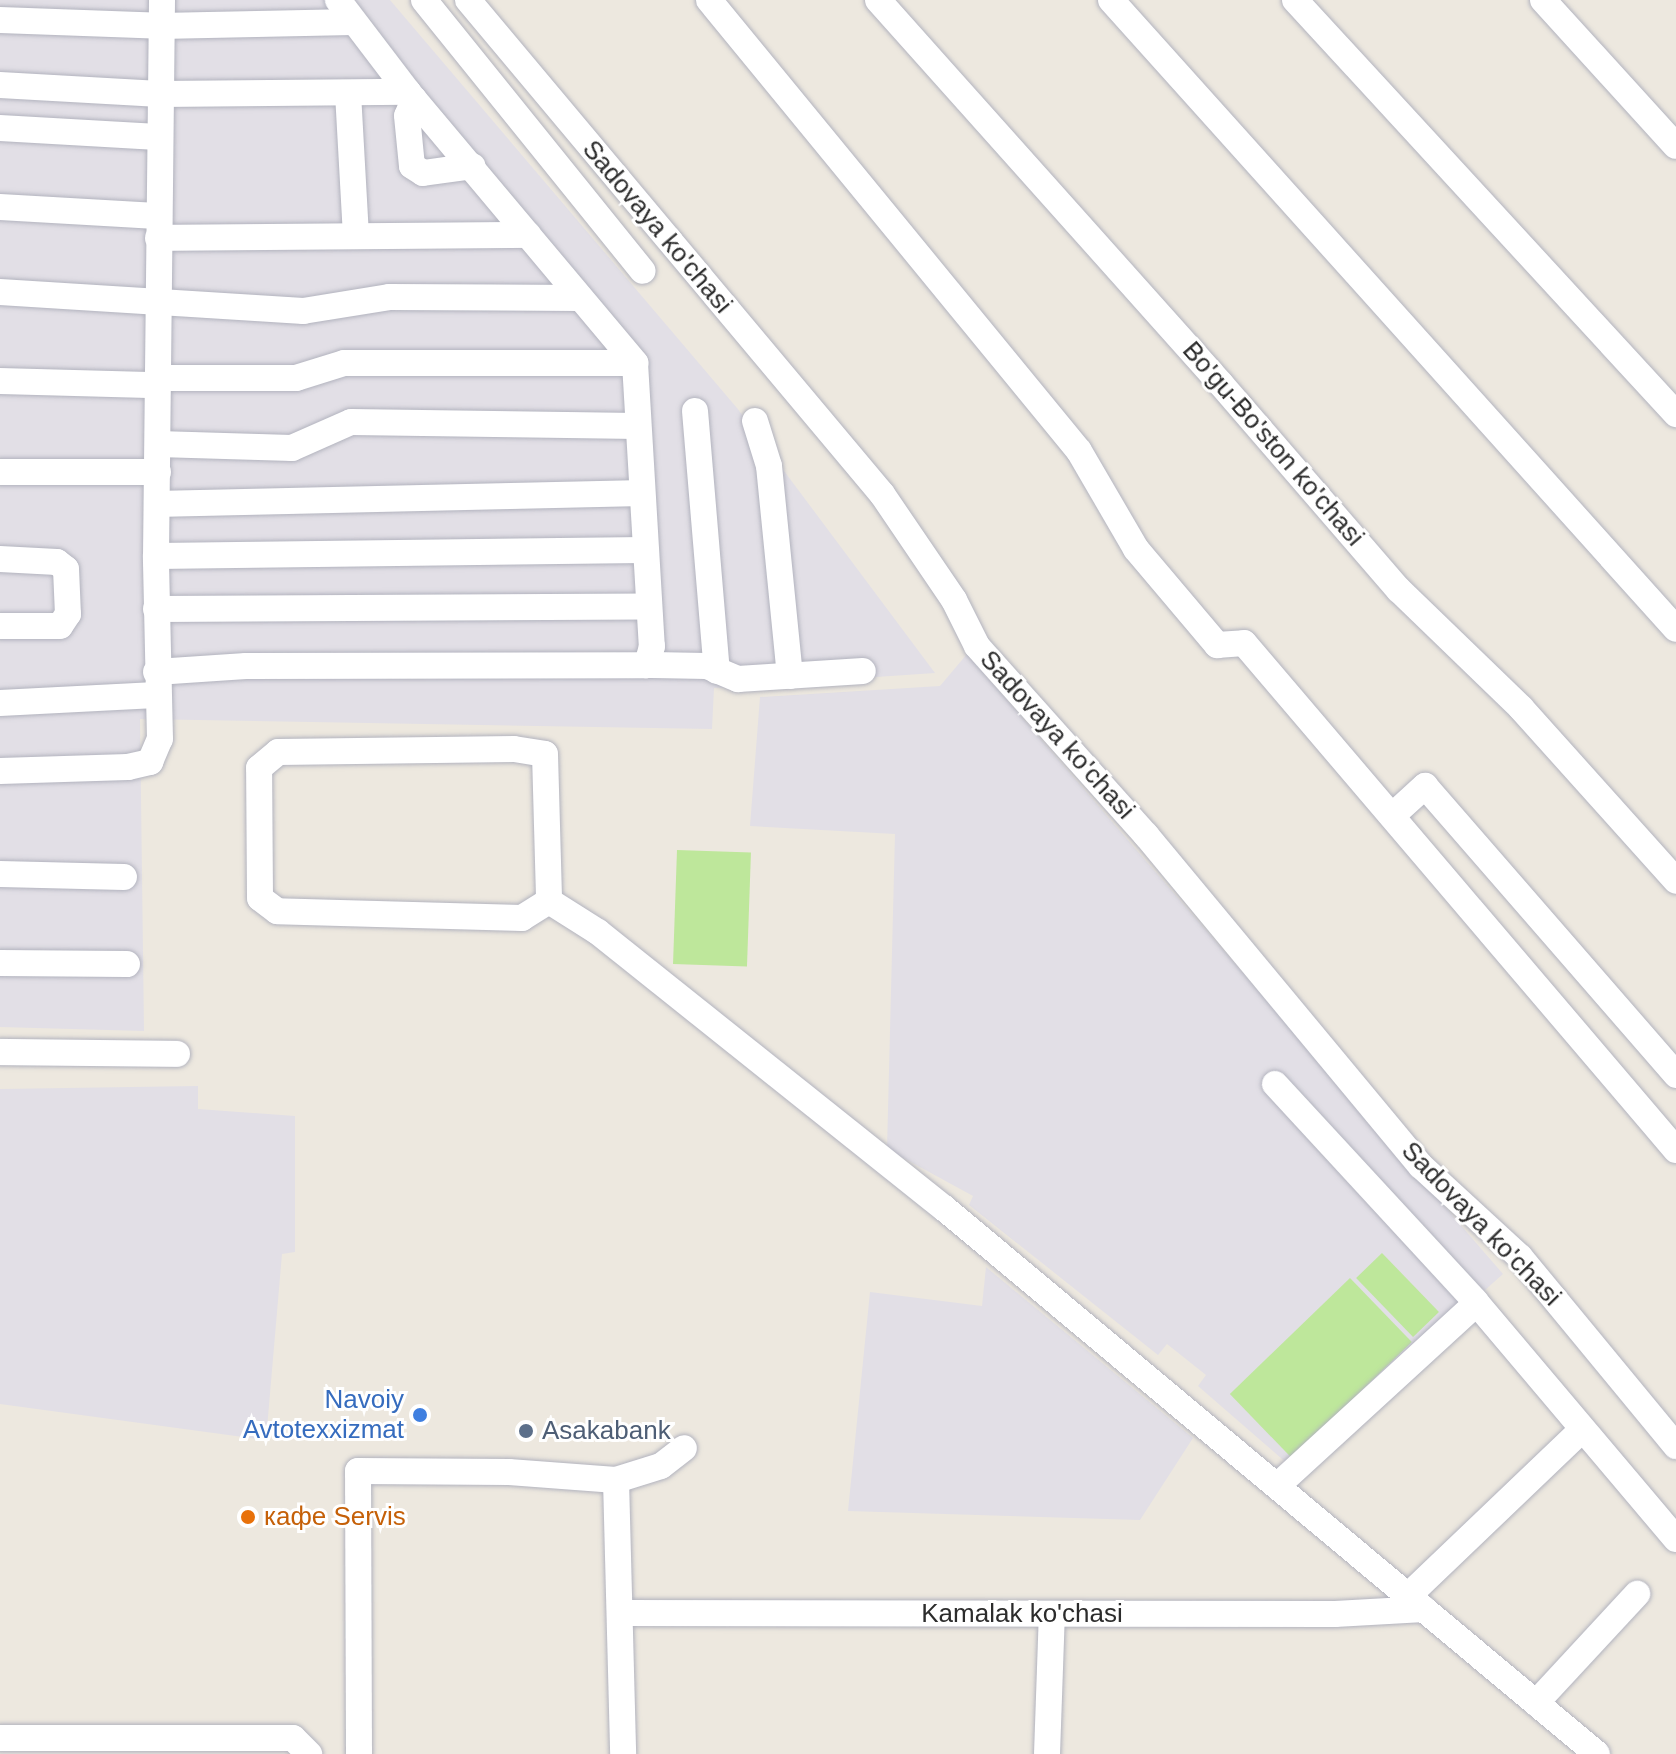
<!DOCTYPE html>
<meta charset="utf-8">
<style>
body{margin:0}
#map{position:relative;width:1676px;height:1754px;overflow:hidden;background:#ede8df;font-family:Helvetica,sans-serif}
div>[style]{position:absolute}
.industrial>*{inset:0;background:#e2dfe6}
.pitch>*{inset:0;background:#bee79b;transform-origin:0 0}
.roads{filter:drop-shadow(0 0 2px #b2b3be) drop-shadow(0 0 2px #b2b3be)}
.minor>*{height:26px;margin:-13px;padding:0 13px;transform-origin:13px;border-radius:13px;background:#fff}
.dots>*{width:22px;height:22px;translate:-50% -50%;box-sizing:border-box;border:4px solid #fff;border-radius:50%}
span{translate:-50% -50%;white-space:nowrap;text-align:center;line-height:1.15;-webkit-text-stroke:6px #fff;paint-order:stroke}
.street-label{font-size:26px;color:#2c2c2c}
.shop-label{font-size:26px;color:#366cbe}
.right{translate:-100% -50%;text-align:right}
.service-label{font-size:26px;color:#4e5e75}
.left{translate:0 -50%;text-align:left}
.food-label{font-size:26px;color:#c56008}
</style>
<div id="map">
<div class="industrial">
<div style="clip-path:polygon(0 0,390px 0,737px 408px,935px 673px,714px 688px,712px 729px,140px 719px,144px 1031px,0 1027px)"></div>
<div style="clip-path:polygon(967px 654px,1503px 1274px,1289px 1465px,1198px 1386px,1206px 1375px,1167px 1344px,1158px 1355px,969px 1205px,973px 1196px,887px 1149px,895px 834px,750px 826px,760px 697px,940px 686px)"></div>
<div style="clip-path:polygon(198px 1086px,198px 1109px,295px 1116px,295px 1252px,282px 1254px,266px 1440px,0 1404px,0 1089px)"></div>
<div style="clip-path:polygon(986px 1267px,1193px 1438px,1140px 1520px,848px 1511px,870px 1292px,982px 1306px)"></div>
</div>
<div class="pitch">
<div style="left:677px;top:850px;width:74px;height:114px;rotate:2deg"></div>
<div style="left:1382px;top:1253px;width:82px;height:36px;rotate:46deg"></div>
<div style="left:1350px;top:1278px;width:89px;height:167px;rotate:46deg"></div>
</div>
<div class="roads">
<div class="minor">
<div style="left:338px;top:0;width:116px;rotate:52.7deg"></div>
<div style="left:408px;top:92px;width:354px;rotate:50deg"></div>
<div style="left:635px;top:363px;width:284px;rotate:86.6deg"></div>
<div style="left:652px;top:646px;width:20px;rotate:105deg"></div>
<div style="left:424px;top:0;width:348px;rotate:51.1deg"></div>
<div style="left:468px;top:0;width:645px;rotate:50.04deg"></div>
<div style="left:882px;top:494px;width:128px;rotate:55.8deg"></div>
<div style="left:954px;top:600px;width:51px;rotate:63.4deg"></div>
<div style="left:977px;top:646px;width:254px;rotate:48.2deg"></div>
<div style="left:1146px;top:835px;width:430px;rotate:50.3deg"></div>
<div style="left:1421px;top:1166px;width:134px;rotate:42.6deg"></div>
<div style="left:1520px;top:1257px;width:245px;rotate:50.5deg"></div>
<div style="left:709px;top:0;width:583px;rotate:50.63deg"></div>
<div style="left:1079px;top:451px;width:113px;rotate:59.8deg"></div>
<div style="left:1136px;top:549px;width:126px;rotate:49.8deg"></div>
<div style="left:1217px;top:645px;width:27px;rotate:-4deg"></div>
<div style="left:1244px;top:643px;width:666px;rotate:49.57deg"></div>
<div style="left:878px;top:0;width:515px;rotate:48.23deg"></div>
<div style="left:1221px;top:384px;width:272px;rotate:49.2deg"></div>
<div style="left:1399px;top:590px;width:170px;rotate:44deg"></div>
<div style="left:1521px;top:708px;width:232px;rotate:48.1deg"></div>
<div style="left:1111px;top:0;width:845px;rotate:48.07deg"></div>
<div style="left:1295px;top:0;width:563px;rotate:47.38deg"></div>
<div style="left:1543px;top:0;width:197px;rotate:47.7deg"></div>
<div style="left:0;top:20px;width:160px;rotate:2.1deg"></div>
<div style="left:160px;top:26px;width:193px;rotate:-1.2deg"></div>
<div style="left:0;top:85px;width:160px;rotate:3.2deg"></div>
<div style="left:160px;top:94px;width:248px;rotate:-0.5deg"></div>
<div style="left:348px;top:93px;width:143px;rotate:86.8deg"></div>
<div style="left:414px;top:99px;width:18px;rotate:112deg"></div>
<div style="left:407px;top:116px;width:50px;rotate:84.3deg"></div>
<div style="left:412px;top:166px;width:13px;rotate:32deg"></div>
<div style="left:423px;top:173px;width:50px;rotate:-8deg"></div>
<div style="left:0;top:128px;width:158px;rotate:3.3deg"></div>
<div style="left:0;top:207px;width:157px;rotate:3.3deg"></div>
<div style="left:158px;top:238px;width:370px;rotate:-0.5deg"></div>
<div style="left:0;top:292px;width:304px;rotate:3.6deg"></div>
<div style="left:303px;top:311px;width:87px;rotate:-9.2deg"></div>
<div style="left:389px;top:297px;width:191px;rotate:0.3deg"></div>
<div style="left:158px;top:378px;width:138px"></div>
<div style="left:296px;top:378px;width:50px;rotate:-17.4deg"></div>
<div style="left:344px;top:363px;width:291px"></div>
<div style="left:0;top:381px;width:158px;rotate:1.5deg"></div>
<div style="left:695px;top:411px;width:261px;rotate:85.2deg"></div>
<div style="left:755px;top:421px;width:47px;rotate:72.7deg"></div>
<div style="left:769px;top:466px;width:211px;rotate:84.3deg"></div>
<div style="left:158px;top:444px;width:134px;rotate:1.7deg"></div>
<div style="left:292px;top:448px;width:64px;rotate:-23.8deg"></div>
<div style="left:351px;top:422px;width:287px;rotate:0.8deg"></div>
<div style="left:0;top:472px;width:158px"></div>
<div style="left:157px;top:504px;width:485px;rotate:-1.3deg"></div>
<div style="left:156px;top:556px;width:488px;rotate:-0.7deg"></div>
<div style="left:0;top:559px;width:57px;rotate:3deg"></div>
<div style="left:57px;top:562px;width:11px;rotate:38deg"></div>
<div style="left:66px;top:569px;width:45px;rotate:87.5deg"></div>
<div style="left:68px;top:614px;width:14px;rotate:124deg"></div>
<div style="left:60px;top:626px;width:60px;rotate:180deg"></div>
<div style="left:156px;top:609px;width:492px;rotate:-0.3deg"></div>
<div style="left:156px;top:672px;width:90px;rotate:-3.8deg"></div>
<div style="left:246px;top:666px;width:401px;rotate:-0.1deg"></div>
<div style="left:647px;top:665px;width:60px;rotate:1deg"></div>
<div style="left:707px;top:666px;width:34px;rotate:23deg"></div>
<div style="left:738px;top:679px;width:125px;rotate:-3.7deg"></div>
<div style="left:0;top:703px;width:156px;rotate:-2.9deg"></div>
<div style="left:514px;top:749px;width:31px;rotate:9deg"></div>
<div style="left:545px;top:754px;width:147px;rotate:88.4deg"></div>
<div style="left:549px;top:901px;width:32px;rotate:148deg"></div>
<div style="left:522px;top:918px;width:245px;rotate:-178.4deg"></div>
<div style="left:277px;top:911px;width:21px;rotate:-143deg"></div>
<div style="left:260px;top:898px;width:130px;rotate:-90.4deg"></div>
<div style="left:259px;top:768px;width:25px;rotate:-40deg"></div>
<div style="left:278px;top:752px;width:236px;rotate:-0.7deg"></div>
<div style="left:0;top:771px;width:128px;rotate:-1.8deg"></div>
<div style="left:128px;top:767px;width:23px;rotate:-13deg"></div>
<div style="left:150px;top:762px;width:25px;rotate:-67deg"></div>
<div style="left:160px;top:739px;width:183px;rotate:-91.3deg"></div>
<div style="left:156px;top:556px;width:556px;rotate:-89.38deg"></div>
<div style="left:1392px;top:816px;width:45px;rotate:-42.3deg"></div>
<div style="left:1425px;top:786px;width:383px;rotate:49deg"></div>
<div style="left:0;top:874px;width:124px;rotate:1.4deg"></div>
<div style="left:549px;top:901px;width:58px;rotate:32.3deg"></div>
<div style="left:598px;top:932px;width:443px;rotate:38.6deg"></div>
<div style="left:944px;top:1208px;width:851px;rotate:39.9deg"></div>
<div style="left:0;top:963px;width:127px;rotate:0.5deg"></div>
<div style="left:0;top:1052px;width:177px;rotate:0.6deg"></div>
<div style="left:1275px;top:1084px;width:294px;rotate:47.3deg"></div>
<div style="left:1474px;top:1300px;width:313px;rotate:49.8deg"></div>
<div style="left:616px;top:1480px;width:47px;rotate:-17.3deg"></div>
<div style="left:661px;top:1466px;width:29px;rotate:-38deg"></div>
<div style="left:1277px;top:1486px;width:271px;rotate:-42.5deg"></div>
<div style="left:1408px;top:1596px;width:240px;rotate:-43.7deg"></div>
<div style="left:620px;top:1613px;width:715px;rotate:0.08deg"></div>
<div style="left:1335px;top:1614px;width:89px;rotate:-3.2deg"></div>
<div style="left:1536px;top:1703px;width:149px;rotate:-47.2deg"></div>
<div style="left:0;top:1738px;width:293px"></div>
<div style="left:293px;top:1738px;width:23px;rotate:45deg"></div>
<div style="left:359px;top:1754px;width:283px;rotate:-90.2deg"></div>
<div style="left:358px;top:1471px;width:151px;rotate:0.4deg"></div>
<div style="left:509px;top:1472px;width:107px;rotate:4.3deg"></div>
<div style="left:616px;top:1480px;width:274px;rotate:88.5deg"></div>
<div style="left:1047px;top:1754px;width:140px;rotate:-88deg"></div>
</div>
</div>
<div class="dots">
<div style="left:420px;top:1415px;background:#3f7fe0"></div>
<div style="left:526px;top:1431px;background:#5c6f8a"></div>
<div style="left:248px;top:1517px;background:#e8710a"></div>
</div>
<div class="street-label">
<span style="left:657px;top:227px;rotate:50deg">Sadovaya ko'chasi</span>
<span style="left:1273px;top:444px;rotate:49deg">Bo'gu-Bo'ston ko'chasi</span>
<span style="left:1057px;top:735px;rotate:48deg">Sadovaya ko'chasi</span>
<span style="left:1481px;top:1224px;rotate:46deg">Sadovaya ko'chasi</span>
<span style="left:1022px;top:1614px">Kamalak ko'chasi</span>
</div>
<div class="shop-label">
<span class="right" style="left:404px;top:1415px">Navoiy<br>Avtotexxizmat</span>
</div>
<div class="service-label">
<span class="left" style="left:542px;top:1431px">Asakabank</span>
</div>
<div class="food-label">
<span class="left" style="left:264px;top:1517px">кафе Servis</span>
</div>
</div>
